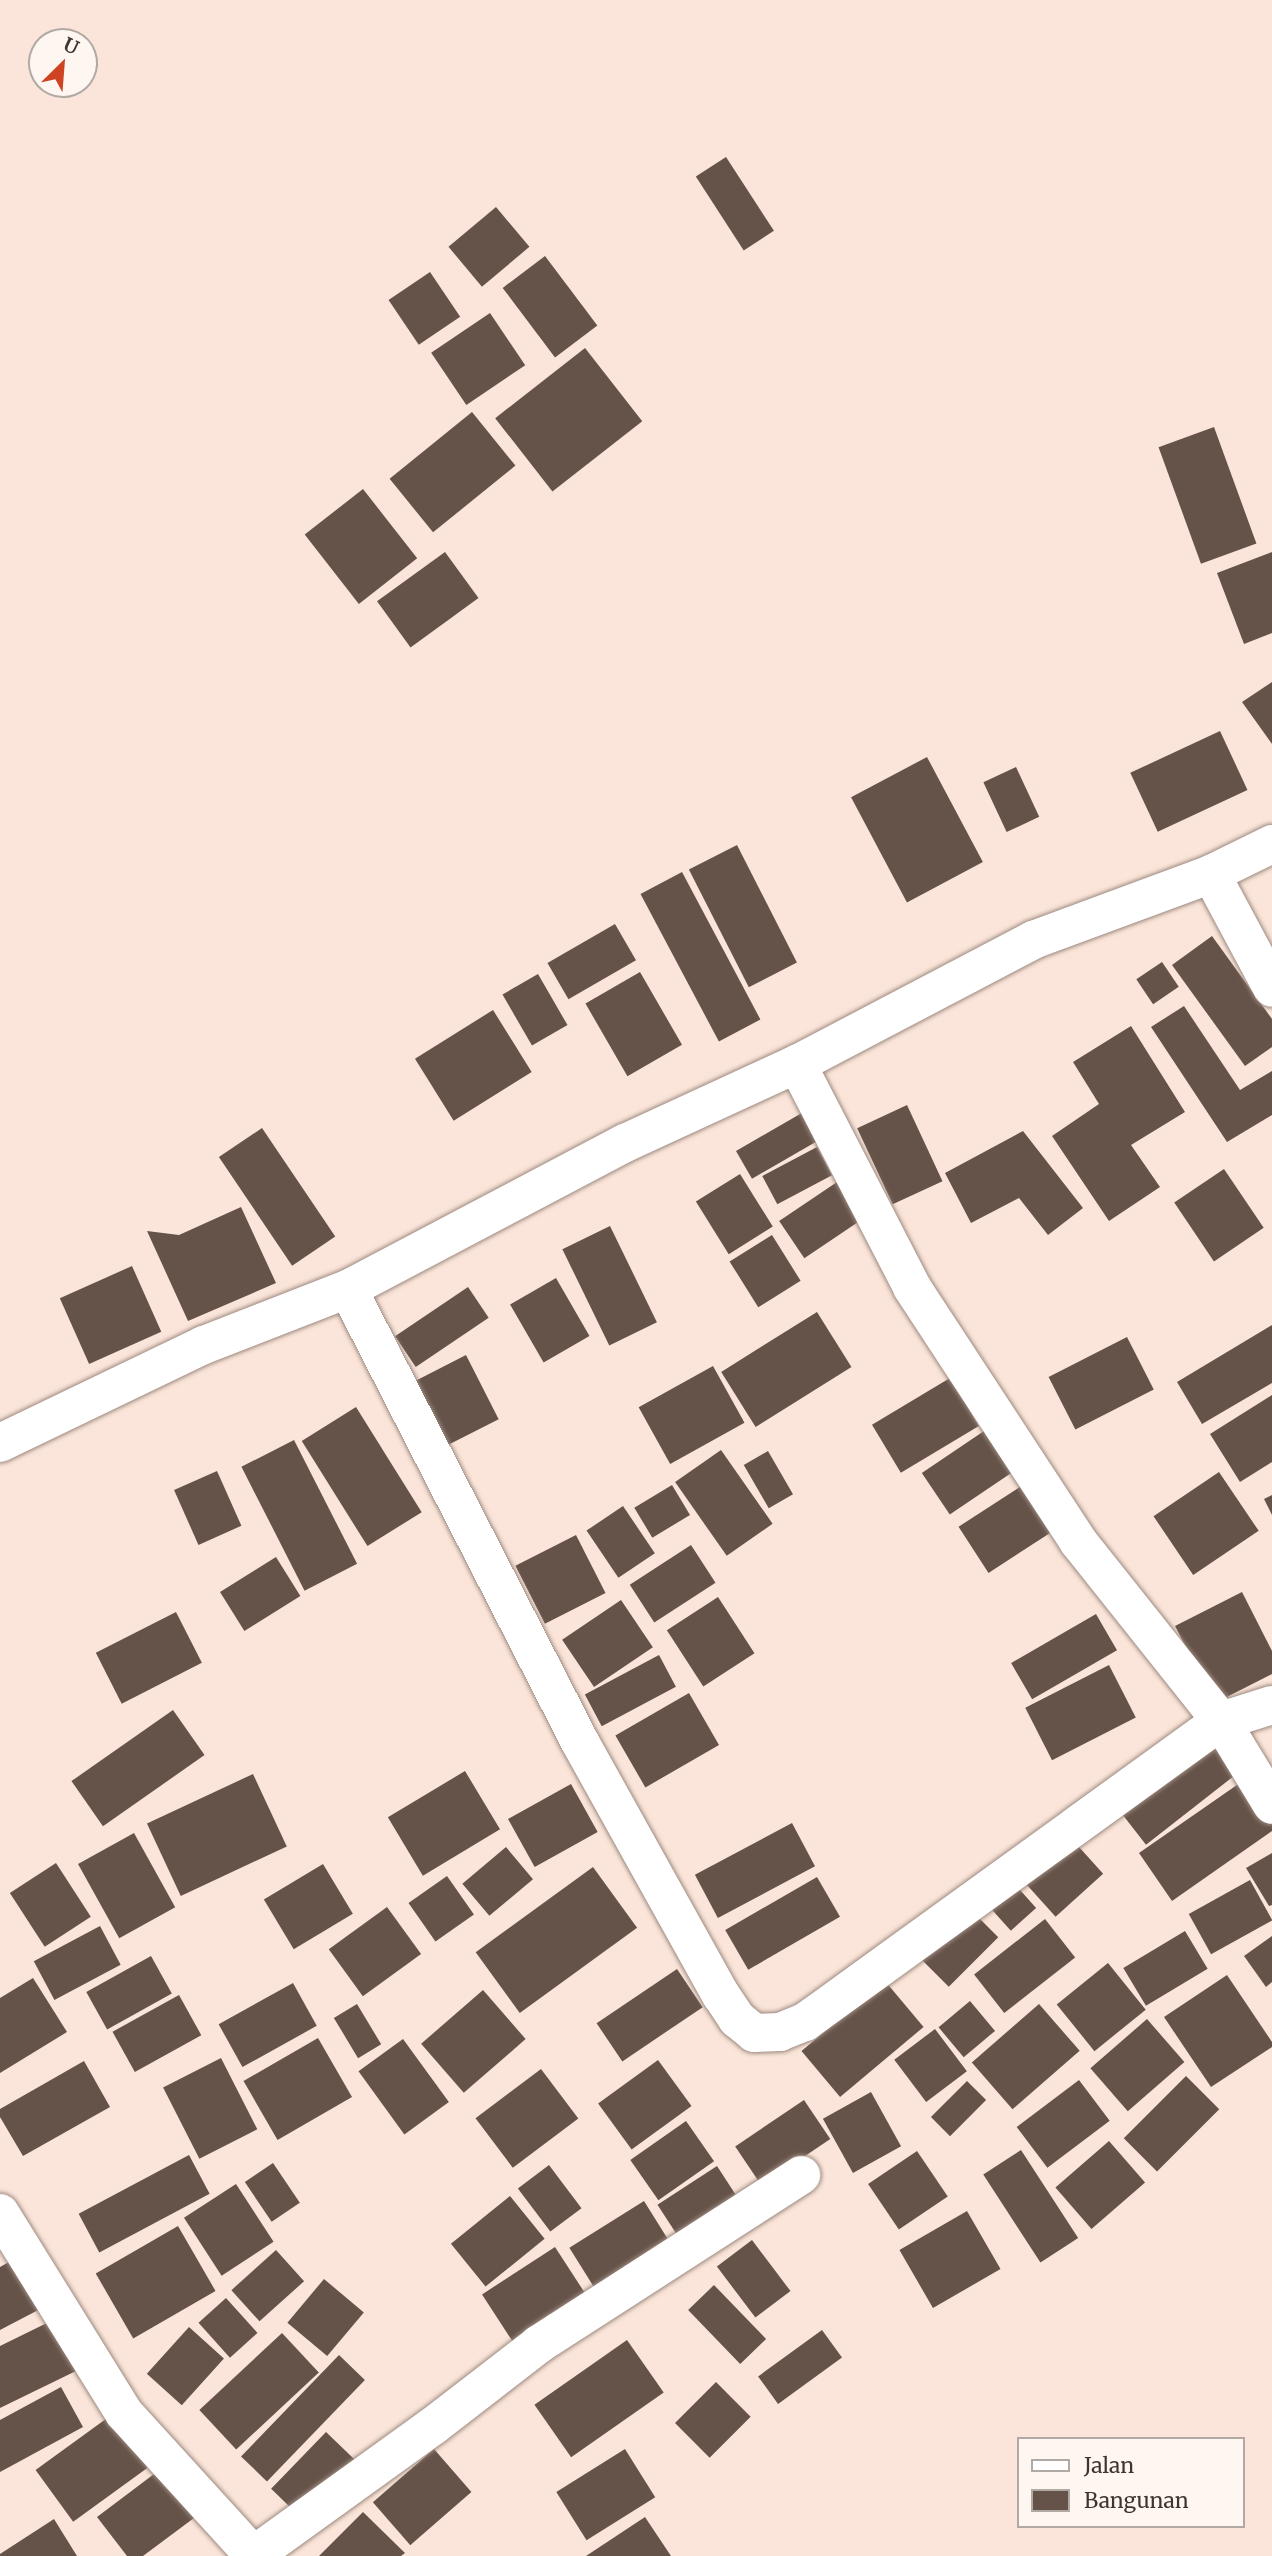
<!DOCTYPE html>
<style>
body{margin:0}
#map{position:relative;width:1272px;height:2556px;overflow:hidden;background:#fbe5da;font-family:Merriweather,serif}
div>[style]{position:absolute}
.building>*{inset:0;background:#65534a;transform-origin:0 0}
.roads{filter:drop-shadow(0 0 2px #9d897f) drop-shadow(0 0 2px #9d897f)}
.minor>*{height:38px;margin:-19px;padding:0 19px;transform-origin:19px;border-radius:19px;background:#fff}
span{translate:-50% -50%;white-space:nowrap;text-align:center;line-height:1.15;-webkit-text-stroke:7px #fef6f1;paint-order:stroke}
.legend{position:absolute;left:1017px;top:2437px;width:228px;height:91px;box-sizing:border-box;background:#fef6f1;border:2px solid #b1a9a4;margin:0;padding:9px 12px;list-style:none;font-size:21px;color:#3d3530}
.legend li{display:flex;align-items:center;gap:14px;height:35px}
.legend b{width:35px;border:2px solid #b1a9a4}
.north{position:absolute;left:28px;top:28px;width:70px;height:70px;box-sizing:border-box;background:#fef6f1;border:2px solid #b1a9a4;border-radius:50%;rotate:25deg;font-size:19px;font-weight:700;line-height:28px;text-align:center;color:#3d3530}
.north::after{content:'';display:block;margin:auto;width:24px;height:32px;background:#ce4422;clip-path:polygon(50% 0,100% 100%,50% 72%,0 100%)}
</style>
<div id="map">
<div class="building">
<div style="left:726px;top:157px;width:88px;height:36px;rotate:57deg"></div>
<div style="left:496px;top:207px;width:52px;height:62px;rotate:50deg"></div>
<div style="left:545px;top:256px;width:87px;height:53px;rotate:53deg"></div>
<div style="left:430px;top:272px;width:54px;height:50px;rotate:56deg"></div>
<div style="left:490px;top:313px;width:63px;height:71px;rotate:56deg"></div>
<div style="left:585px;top:348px;width:93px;height:114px;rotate:52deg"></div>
<div style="left:472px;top:412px;width:69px;height:106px;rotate:51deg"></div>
<div style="left:1214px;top:427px;width:124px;height:59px;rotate:70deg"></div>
<div style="left:363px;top:489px;width:88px;height:74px;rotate:52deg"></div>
<div style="left:445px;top:552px;width:57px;height:84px;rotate:54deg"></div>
<div style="clip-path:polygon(1272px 552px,1272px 633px,1244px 644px,1217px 573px)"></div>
<div style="clip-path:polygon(1272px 682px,1272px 744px,1242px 702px)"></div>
<div style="left:1220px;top:731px;width:65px;height:99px;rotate:65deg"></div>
<div style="left:927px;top:757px;width:119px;height:86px;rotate:62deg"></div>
<div style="left:1016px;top:767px;width:55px;height:36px;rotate:65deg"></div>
<div style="left:737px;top:845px;width:132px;height:54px;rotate:63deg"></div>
<div style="left:682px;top:872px;width:167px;height:47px;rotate:62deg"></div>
<div style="left:615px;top:924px;width:42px;height:78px;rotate:60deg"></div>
<div style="clip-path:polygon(1212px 936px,1272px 1019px,1272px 1047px,1245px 1066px,1172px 965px)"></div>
<div style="left:1162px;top:962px;width:30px;height:31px;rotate:56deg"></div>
<div style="left:640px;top:972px;width:84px;height:63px;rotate:60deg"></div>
<div style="left:538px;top:974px;width:59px;height:41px;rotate:60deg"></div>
<div style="clip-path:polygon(1184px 1006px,1240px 1090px,1272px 1071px,1272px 1115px,1227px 1142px,1151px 1027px)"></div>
<div style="left:493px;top:1010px;width:73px;height:92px;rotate:58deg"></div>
<div style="clip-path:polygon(1131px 1026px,1185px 1112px,1131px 1145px,1160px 1187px,1109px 1221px,1052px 1136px,1099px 1104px,1073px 1062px)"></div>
<div style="left:907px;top:1105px;width:84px;height:55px;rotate:65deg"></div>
<div style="left:807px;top:1110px;width:32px;height:82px;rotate:60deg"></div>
<div style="left:262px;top:1128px;width:131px;height:52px;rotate:56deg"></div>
<div style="clip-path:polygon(1023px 1131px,1083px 1208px,1048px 1235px,1019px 1198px,971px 1223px,945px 1173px)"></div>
<div style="left:817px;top:1147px;width:32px;height:62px;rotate:62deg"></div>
<div style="left:1224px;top:1169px;width:71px;height:60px;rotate:56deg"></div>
<div style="left:740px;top:1174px;width:62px;height:52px;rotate:58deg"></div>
<div style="left:843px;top:1178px;width:45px;height:77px;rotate:56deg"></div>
<div style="clip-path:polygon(241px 1207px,276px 1283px,188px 1321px,147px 1231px,179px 1235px)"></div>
<div style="left:610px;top:1226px;width:107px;height:53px;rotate:64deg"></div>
<div style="left:772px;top:1235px;width:54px;height:50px;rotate:58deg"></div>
<div style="left:132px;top:1266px;width:72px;height:79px;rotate:66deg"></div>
<div style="left:556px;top:1278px;width:67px;height:53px;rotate:60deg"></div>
<div style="left:468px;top:1287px;width:37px;height:88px;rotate:56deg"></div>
<div style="left:817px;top:1312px;width:65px;height:113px;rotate:58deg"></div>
<div style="clip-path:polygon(1272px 1325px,1272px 1383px,1202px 1424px,1177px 1382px)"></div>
<div style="left:1127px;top:1337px;width:59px;height:88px;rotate:63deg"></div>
<div style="left:466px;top:1355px;width:72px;height:57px;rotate:63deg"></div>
<div style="left:713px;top:1366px;width:65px;height:85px;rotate:61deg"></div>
<div style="left:950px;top:1378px;width:56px;height:91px;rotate:59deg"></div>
<div style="clip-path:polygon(1272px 1395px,1272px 1462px,1240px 1482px,1210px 1434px)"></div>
<div style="left:356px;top:1407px;width:124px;height:64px;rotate:58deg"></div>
<div style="left:984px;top:1431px;width:50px;height:75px;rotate:56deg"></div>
<div style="left:294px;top:1440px;width:139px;height:59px;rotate:63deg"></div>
<div style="left:721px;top:1450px;width:90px;height:56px;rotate:55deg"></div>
<div style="left:768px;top:1451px;width:50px;height:28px;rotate:60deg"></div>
<div style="left:217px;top:1471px;width:60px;height:47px;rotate:66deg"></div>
<div style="left:1219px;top:1472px;width:71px;height:79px;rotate:56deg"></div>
<div style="left:1029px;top:1481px;width:55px;height:84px;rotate:57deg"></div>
<div style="left:672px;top:1485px;width:35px;height:44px;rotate:59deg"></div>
<div style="clip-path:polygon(1272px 1495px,1272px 1515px,1264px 1499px)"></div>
<div style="left:623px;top:1506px;width:57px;height:44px;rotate:56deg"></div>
<div style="left:576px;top:1535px;width:65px;height:68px;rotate:63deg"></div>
<div style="left:691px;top:1545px;width:45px;height:73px;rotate:57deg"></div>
<div style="left:276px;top:1557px;width:46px;height:66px;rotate:58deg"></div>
<div style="clip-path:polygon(1242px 1592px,1272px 1651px,1272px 1674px,1215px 1703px,1175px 1626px)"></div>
<div style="left:718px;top:1597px;width:67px;height:61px;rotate:57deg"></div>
<div style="left:621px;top:1600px;width:57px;height:71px;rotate:56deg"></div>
<div style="left:176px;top:1612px;width:57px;height:90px;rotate:63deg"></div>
<div style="left:1096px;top:1614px;width:42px;height:98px;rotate:60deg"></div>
<div style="left:659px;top:1655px;width:36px;height:84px;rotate:62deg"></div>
<div style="left:1109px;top:1665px;width:59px;height:94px;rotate:63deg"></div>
<div style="left:689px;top:1693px;width:60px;height:85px;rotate:60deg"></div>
<div style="left:173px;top:1710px;width:55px;height:124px;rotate:55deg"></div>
<div style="left:1209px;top:1732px;width:50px;height:119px;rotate:52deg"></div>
<div style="left:465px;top:1771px;width:68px;height:90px;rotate:59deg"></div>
<div style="left:253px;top:1774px;width:80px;height:117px;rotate:65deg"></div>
<div style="clip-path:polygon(1247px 1778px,1272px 1814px,1272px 1831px,1172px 1901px,1139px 1853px)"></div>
<div style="left:571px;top:1784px;width:55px;height:72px;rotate:61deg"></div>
<div style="left:792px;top:1823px;width:49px;height:110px;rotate:62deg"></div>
<div style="left:1061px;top:1827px;width:63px;height:64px;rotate:48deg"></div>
<div style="left:134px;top:1833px;width:85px;height:64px;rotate:61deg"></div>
<div style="left:506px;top:1847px;width:42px;height:57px;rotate:50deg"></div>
<div style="clip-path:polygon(1272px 1853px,1272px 1905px,1269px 1906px,1246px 1868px)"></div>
<div style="left:56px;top:1863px;width:64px;height:55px;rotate:57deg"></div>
<div style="left:323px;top:1864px;width:58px;height:69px;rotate:59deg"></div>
<div style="left:593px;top:1867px;width:75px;height:145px;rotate:54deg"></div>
<div style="left:1002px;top:1870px;width:51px;height:34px;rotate:48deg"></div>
<div style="left:447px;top:1876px;width:47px;height:47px;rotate:55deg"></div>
<div style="left:817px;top:1877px;width:46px;height:106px;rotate:60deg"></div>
<div style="left:1250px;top:1880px;width:46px;height:70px;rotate:61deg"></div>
<div style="left:965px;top:1904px;width:47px;height:70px;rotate:45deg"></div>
<div style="left:387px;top:1907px;width:58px;height:72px;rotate:54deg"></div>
<div style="left:1045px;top:1919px;width:49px;height:90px;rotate:52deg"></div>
<div style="left:100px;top:1926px;width:44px;height:75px;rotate:62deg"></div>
<div style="left:1185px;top:1931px;width:44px;height:72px;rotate:59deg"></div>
<div style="clip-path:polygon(1272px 1936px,1272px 1982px,1266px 1987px,1244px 1956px)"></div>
<div style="left:151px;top:1956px;width:43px;height:74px;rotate:61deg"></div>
<div style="left:1108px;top:1963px;width:60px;height:66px;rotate:51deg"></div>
<div style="left:677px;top:1969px;width:46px;height:97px;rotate:56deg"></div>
<div style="clip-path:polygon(1227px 1975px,1272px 2042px,1272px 2047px,1211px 2087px,1164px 2017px)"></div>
<div style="clip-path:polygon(33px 1978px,67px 2032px,0 2073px,0 1998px)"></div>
<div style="left:885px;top:1981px;width:60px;height:109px;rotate:50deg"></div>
<div style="left:293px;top:1983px;width:49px;height:85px;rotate:61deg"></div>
<div style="left:483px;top:1990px;width:65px;height:82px;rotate:49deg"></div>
<div style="left:179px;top:1995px;width:46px;height:76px;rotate:61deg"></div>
<div style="left:970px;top:2001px;width:39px;height:41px;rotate:50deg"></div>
<div style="left:357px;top:2004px;width:47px;height:27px;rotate:59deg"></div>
<div style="left:1039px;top:2004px;width:62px;height:89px;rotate:49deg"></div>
<div style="left:1147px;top:2019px;width:57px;height:75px;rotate:49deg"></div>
<div style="left:935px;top:2029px;width:53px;height:51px;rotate:53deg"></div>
<div style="left:318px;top:2038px;width:68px;height:86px;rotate:60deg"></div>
<div style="left:403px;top:2039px;width:78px;height:55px;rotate:54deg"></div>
<div style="left:221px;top:2058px;width:80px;height:65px;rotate:63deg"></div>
<div style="left:658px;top:2060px;width:57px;height:74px;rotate:54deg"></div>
<div style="clip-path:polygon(84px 2061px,110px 2107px,23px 2156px,0 2117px,0 2109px)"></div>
<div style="left:541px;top:2069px;width:62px;height:82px;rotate:53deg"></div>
<div style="left:1186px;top:2076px;width:47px;height:88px;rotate:45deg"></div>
<div style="left:1079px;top:2080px;width:51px;height:78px;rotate:53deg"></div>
<div style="left:967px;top:2081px;width:27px;height:51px;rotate:45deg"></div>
<div style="left:871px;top:2092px;width:62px;height:55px;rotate:61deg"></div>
<div style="left:804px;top:2100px;width:47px;height:83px;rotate:56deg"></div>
<div style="left:686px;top:2121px;width:49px;height:68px;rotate:55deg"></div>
<div style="left:1109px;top:2141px;width:55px;height:71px;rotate:49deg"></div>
<div style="left:1021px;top:2150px;width:105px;height:45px;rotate:57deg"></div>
<div style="left:917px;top:2151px;width:55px;height:59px;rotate:56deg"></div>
<div style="left:189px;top:2155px;width:44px;height:125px;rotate:62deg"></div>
<div style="left:273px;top:2163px;width:48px;height:34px;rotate:56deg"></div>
<div style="left:549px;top:2165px;width:54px;height:39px;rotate:53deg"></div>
<div style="left:717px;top:2166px;width:49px;height:71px;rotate:57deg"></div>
<div style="left:236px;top:2184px;width:69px;height:62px;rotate:57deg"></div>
<div style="left:510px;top:2196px;width:55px;height:76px;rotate:51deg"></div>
<div style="left:644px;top:2201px;width:46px;height:88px;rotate:58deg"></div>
<div style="left:967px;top:2211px;width:67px;height:78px;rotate:60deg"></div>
<div style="left:178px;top:2226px;width:75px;height:95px;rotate:60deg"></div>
<div style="left:752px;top:2240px;width:64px;height:44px;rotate:53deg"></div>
<div style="left:555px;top:2247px;width:64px;height:87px;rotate:57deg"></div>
<div style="left:276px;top:2250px;width:42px;height:60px;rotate:48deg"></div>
<div style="clip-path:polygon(18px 2257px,44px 2307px,0 2330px,0 2267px)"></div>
<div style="left:324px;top:2279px;width:52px;height:57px;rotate:40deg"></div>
<div style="left:714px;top:2285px;width:75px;height:36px;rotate:46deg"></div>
<div style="left:226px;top:2298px;width:47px;height:37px;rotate:48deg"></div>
<div style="clip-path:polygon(53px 2320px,78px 2370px,0 2408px,0 2346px)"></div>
<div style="left:189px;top:2327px;width:47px;height:63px;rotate:42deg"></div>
<div style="left:822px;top:2330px;width:34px;height:79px;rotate:54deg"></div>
<div style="left:282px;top:2333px;width:54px;height:113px;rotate:47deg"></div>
<div style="left:627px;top:2340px;width:64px;height:113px;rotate:55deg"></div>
<div style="left:339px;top:2355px;width:36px;height:141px;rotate:44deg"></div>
<div style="left:716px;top:2382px;width:49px;height:58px;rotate:45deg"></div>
<div style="clip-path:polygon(61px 2387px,83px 2427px,0 2472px,0 2420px)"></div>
<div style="left:110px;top:2416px;width:64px;height:92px;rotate:54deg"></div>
<div style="left:326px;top:2432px;width:43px;height:79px;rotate:44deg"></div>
<div style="left:434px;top:2449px;width:57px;height:81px;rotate:49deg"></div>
<div style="left:625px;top:2449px;width:57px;height:81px;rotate:58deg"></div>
<div style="clip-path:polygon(162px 2468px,198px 2515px,143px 2556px,127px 2556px,97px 2517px)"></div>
<div style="clip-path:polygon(363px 2512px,405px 2553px,401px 2556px,319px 2556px)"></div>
<div style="clip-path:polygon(645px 2517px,671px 2556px,586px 2556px)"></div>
<div style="clip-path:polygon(54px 2519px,77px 2556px,0 2556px,0 2554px)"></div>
</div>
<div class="roads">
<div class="minor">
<div style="left:1211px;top:874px;width:129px;rotate:61.8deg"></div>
<div style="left:348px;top:1289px;width:509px;rotate:62.88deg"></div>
<div style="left:580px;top:1742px;width:290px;rotate:60.9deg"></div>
<div style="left:721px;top:1995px;width:29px;rotate:56deg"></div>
<div style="left:737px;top:2019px;width:22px;rotate:39deg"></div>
<div style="left:754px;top:2033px;width:26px;rotate:-2deg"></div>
<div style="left:780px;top:2032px;width:27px;rotate:-22deg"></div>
<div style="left:805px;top:2022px;width:513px;rotate:-35.89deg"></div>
<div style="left:1221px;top:1721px;width:230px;rotate:-128.5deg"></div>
<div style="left:1078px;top:1541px;width:303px;rotate:-123.2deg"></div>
<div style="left:912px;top:1287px;width:251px;rotate:-117.3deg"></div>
<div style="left:0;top:1443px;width:226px;rotate:-25.7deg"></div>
<div style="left:204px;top:1345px;width:155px;rotate:-21.3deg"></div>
<div style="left:348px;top:1289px;width:313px;rotate:-27.8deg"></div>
<div style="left:625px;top:1143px;width:189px;rotate:-24.7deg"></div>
<div style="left:797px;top:1064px;width:267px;rotate:-27.7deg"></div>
<div style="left:1033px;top:940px;width:190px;rotate:-20.3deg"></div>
<div style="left:1211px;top:874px;width:68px;rotate:-26.2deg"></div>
<div style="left:1272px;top:1705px;width:53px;rotate:162.6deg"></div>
<div style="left:1221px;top:1721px;width:98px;rotate:58.7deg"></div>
<div style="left:0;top:2213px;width:235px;rotate:58.2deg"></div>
<div style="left:124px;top:2413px;width:193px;rotate:47.7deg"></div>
<div style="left:254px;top:2555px;width:221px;rotate:-35.8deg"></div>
<div style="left:433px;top:2426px;width:134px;rotate:-37.7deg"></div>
<div style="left:539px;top:2344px;width:312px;rotate:-32.8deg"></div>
</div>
</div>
<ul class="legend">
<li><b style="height:9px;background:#fff"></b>Jalan</li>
<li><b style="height:19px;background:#65534a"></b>Bangunan</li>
</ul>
<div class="north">U</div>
</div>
